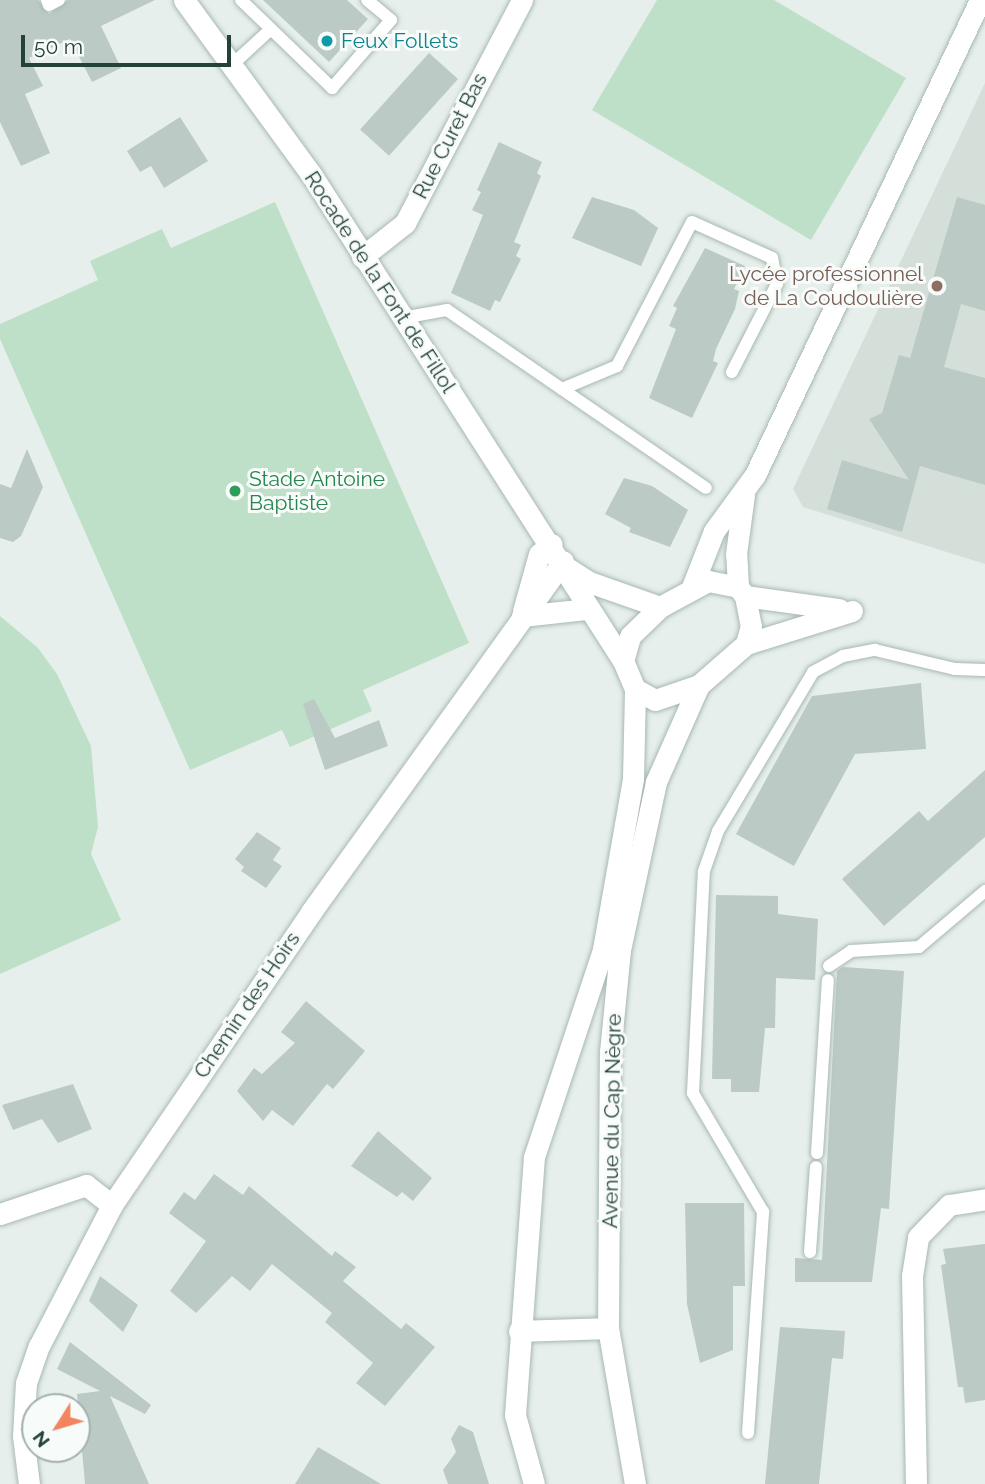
<!DOCTYPE html>
<meta charset="utf-8">
<style>
body{margin:0}
#map{position:relative;width:985px;height:1484px;overflow:hidden;background:#e6efeb;font-family:Raleway,sans-serif}
div>[style]{position:absolute}
.built>*{inset:0;background:#d4dfda}
.green>*{inset:0;background:#bfe0c8}
.building>*{inset:0;background:#bbcac4;transform-origin:0 0}
.roads{filter:drop-shadow(0 0 2px #a8b8b2) drop-shadow(0 0 2px #a8b8b2)}
.service>*{height:12px;margin:-6px;padding:0 6px;transform-origin:6px;border-radius:6px;background:#fff}
.minor>*{height:21px;margin:-10.5px;padding:0 10.5px;transform-origin:10.5px;border-radius:10.5px;background:#fff}
.tertiary>*{height:21px;margin:-10.5px;padding:0 10.5px;transform-origin:10.5px;border-radius:10.5px;background:#fff}
.dots>*{width:19px;height:19px;translate:-50% -50%;box-sizing:border-box;border:4px solid #f7fbf9;border-radius:50%}
span{translate:-50% -50%;white-space:nowrap;text-align:center;line-height:1.15;-webkit-text-stroke:6px #f7fbf9;paint-order:stroke}
.culture-label{font-size:21px;color:#0d838f}
.left{translate:0 -50%;text-align:left}
.street-label{font-size:21px;color:#24423a}
.education-label{font-size:21px;color:#785e54}
.right{translate:-100% -50%;text-align:right}
.leisure-label{font-size:21px;color:#27864d}
.north{position:absolute;left:21px;top:1393px;width:70px;height:70px;box-sizing:border-box;background:#f7fbf9;border:2px solid #a3b1ad;border-radius:50%;rotate:233deg;font-size:19px;font-weight:700;line-height:28px;text-align:center;color:#24423a}
.north::after{content:'';display:block;margin:auto;width:24px;height:32px;background:#f4845f;clip-path:polygon(50% 0,100% 100%,50% 72%,0 100%)}
.scale{position:absolute;left:21px;top:35px;width:210px;height:32px;box-sizing:border-box;border:4px solid #24423a;border-top:0;padding-left:9px;font-size:21px;line-height:24px;white-space:nowrap;color:#24423a;-webkit-text-stroke:5px #f7fbf9;paint-order:stroke}
</style>
<div id="map">
<div class="built">
<div style="clip-path:polygon(985px 83px,985px 564px,803px 507px,793px 489px)"></div>
</div>
<div class="green">
<div style="clip-path:polygon(657px 0,774px 0,906px 78px,811px 240px,592px 110px)"></div>
<div style="clip-path:polygon(275px 202px,469px 643px,363px 690px,372px 711px,290px 747px,282px 730px,190px 770px,0 339px,0 324px,98px 280px,90px 261px,162px 229px,171px 248px)"></div>
<div style="clip-path:polygon(0 616px,38px 648px,57px 674px,91px 746px,98px 827px,91px 854px,121px 920px,0 974px)"></div>
</div>
<div class="building">
<div style="clip-path:polygon(0 0,38px 0,49px 14px,68px 0,155px 0,101px 26px,121px 68px,92px 82px,70px 39px,29px 58px,43px 86px,25px 94px,50px 153px,21px 166px,0 122px)"></div>
<div style="clip-path:polygon(263px 0,347px 0,368px 19px,329px 62px)"></div>
<div style="left:429px;top:53px;width:39px;height:103px;rotate:42deg"></div>
<div style="clip-path:polygon(180px 117px,208px 161px,164px 188px,151px 166px,140px 172px,127px 151px)"></div>
<div style="clip-path:polygon(499px 142px,542px 162px,537px 173px,541px 176px,514px 242px,521px 245px,516px 256px,521px 259px,500px 302px,495px 300px,490px 311px,451px 293px,483px 215px,472px 210px,481px 192px,477px 190px)"></div>
<div style="clip-path:polygon(592px 197px,634px 210px,658px 228px,641px 266px,572px 238px)"></div>
<div style="clip-path:polygon(957px 197px,985px 205px,985px 311px,961px 304px,944px 367px,985px 378px,985px 485px,920px 466px,902px 532px,827px 509px,842px 460px,909px 480px,869px 419px,882px 413px,899px 355px,910px 358px)"></div>
<div style="clip-path:polygon(705px 248px,745px 266px,734px 289px,739px 291px,735px 309px,716px 349px,713px 361px,718px 363px,692px 418px,649px 398px,676px 329px,669px 326px,677px 308px,673px 306px)"></div>
<div style="clip-path:polygon(27px 449px,43px 487px,21px 536px,13px 542px,0 538px,0 484px,11px 488px)"></div>
<div style="clip-path:polygon(624px 478px,652px 486px,688px 510px,670px 547px,629px 532px,631px 528px,605px 514px)"></div>
<div style="clip-path:polygon(921px 683px,926px 749px,855px 754px,794px 866px,736px 834px,812px 696px)"></div>
<div style="clip-path:polygon(314px 699px,335px 738px,379px 720px,388px 746px,325px 770px,303px 704px)"></div>
<div style="clip-path:polygon(985px 770px,985px 837px,884px 926px,842px 879px,919px 811px,928px 821px)"></div>
<div style="clip-path:polygon(257px 832px,281px 848px,273px 860px,282px 866px,266px 888px,241px 871px,244px 867px,235px 859px)"></div>
<div style="clip-path:polygon(716px 895px,778px 896px,778px 914px,818px 919px,815px 980px,776px 978px,775px 1028px,765px 1028px,759px 1092px,731px 1092px,731px 1079px,712px 1079px)"></div>
<div style="clip-path:polygon(843px 967px,904px 971px,889px 1209px,881px 1208px,872px 1282px,795px 1282px,795px 1258px,822px 1260px,837px 971px)"></div>
<div style="clip-path:polygon(306px 1001px,365px 1051px,333px 1089px,327px 1084px,293px 1126px,272px 1110px,263px 1121px,237px 1091px,254px 1068px,262px 1074px,295px 1043px,281px 1032px)"></div>
<div style="clip-path:polygon(73px 1084px,92px 1129px,58px 1143px,42px 1119px,13px 1130px,2px 1105px)"></div>
<div style="clip-path:polygon(378px 1131px,432px 1178px,413px 1201px,402px 1192px,397px 1197px,351px 1166px)"></div>
<div style="clip-path:polygon(214px 1174px,243px 1195px,249px 1186px,332px 1256px,335px 1251px,356px 1267px,343px 1281px,401px 1329px,406px 1323px,435px 1347px,385px 1406px,356px 1383px,373px 1363px,325px 1322px,332px 1313px,272px 1264px,250px 1291px,232px 1276px,196px 1313px,170px 1291px,206px 1241px,169px 1213px,184px 1192px,195px 1200px)"></div>
<div style="clip-path:polygon(685px 1203px,744px 1203px,745px 1286px,733px 1286px,733px 1350px,700px 1363px,687px 1304px)"></div>
<div style="clip-path:polygon(985px 1244px,985px 1400px,965px 1403px,963px 1387px,958px 1387px,941px 1265px,946px 1264px,943px 1249px)"></div>
<div style="clip-path:polygon(100px 1276px,138px 1305px,123px 1332px,89px 1301px)"></div>
<div style="clip-path:polygon(780px 1327px,845px 1331px,843px 1359px,832px 1358px,819px 1484px,765px 1484px)"></div>
<div style="clip-path:polygon(70px 1342px,151px 1405px,145px 1414px,110px 1396px,149px 1484px,85px 1484px,77px 1394px,100px 1391px,57px 1369px)"></div>
<div style="clip-path:polygon(459px 1425px,473px 1432px,489px 1484px,448px 1484px,443px 1470px,456px 1452px,451px 1439px)"></div>
<div style="clip-path:polygon(318px 1447px,381px 1484px,295px 1484px)"></div>
</div>
<div class="roads">
<div class="service">
<div style="left:47px;top:0;width:5px;rotate:68deg"></div>
<div style="left:49px;top:5px;width:11px;rotate:-27deg"></div>
<div style="left:241px;top:0;width:127px;rotate:44deg"></div>
<div style="left:332px;top:88px;width:90px;rotate:-49.1deg"></div>
<div style="left:391px;top:20px;width:31px;rotate:-140deg"></div>
<div style="left:234px;top:63px;width:50px;rotate:-42.6deg"></div>
<div style="left:402px;top:318px;width:46px;rotate:-10.1deg"></div>
<div style="left:447px;top:310px;width:314px;rotate:34.5deg"></div>
<div style="left:562px;top:389px;width:60px;rotate:-22.7deg"></div>
<div style="left:617px;top:366px;width:162px;rotate:-62.5deg"></div>
<div style="left:692px;top:222px;width:88px;rotate:24.2deg"></div>
<div style="left:772px;top:258px;width:26px;rotate:79deg"></div>
<div style="left:777px;top:284px;width:99px;rotate:117.1deg"></div>
<div style="left:829px;top:966px;width:27px;rotate:-34deg"></div>
<div style="left:851px;top:951px;width:68px;rotate:-3.4deg"></div>
<div style="left:919px;top:947px;width:87px;rotate:-40.3deg"></div>
<div style="left:817px;top:1153px;width:173px;rotate:-86.4deg"></div>
<div style="left:810px;top:1252px;width:85px;rotate:-86deg"></div>
<div style="left:748px;top:1433px;width:222px;rotate:-86.1deg"></div>
<div style="left:763px;top:1212px;width:138px;rotate:-120.5deg"></div>
<div style="left:693px;top:1093px;width:222px;rotate:-87.2deg"></div>
<div style="left:704px;top:871px;width:42px;rotate:-70.7deg"></div>
<div style="left:718px;top:831px;width:185px;rotate:-59.1deg"></div>
<div style="left:813px;top:672px;width:34px;rotate:-28deg"></div>
<div style="left:843px;top:656px;width:33px;rotate:-11deg"></div>
<div style="left:875px;top:650px;width:82px;rotate:13.4deg"></div>
<div style="left:955px;top:669px;width:30px;rotate:2deg"></div>
</div>
<div class="minor">
<div style="left:362px;top:257px;width:55px;rotate:-38.3deg"></div>
<div style="left:405px;top:223px;width:252px;rotate:-62.3deg"></div>
<div style="left:745px;top:596px;width:95px;rotate:7.9deg"></div>
<div style="left:523px;top:611px;width:59px;rotate:-74.3deg"></div>
<div style="left:539px;top:554px;width:16px;rotate:-38deg"></div>
<div style="left:522px;top:616px;width:64px;rotate:-6.2deg"></div>
<div style="left:746px;top:644px;width:111px;rotate:-17.3deg"></div>
<div style="left:0;top:1214px;width:91px;rotate:-18.6deg"></div>
<div style="left:86px;top:1185px;width:33px;rotate:38deg"></div>
<div style="left:519px;top:1331px;width:89px;rotate:-1.9deg"></div>
<div style="left:29px;top:1484px;width:48px;rotate:-97.1deg"></div>
<div style="left:23px;top:1436px;width:53px;rotate:-86.8deg"></div>
<div style="left:26px;top:1383px;width:39px;rotate:-71deg"></div>
<div style="left:39px;top:1346px;width:159px;rotate:-62.6deg"></div>
<div style="left:112px;top:1205px;width:354px;rotate:-55.8deg"></div>
<div style="left:311px;top:912px;width:432px;rotate:-54.3deg"></div>
<div style="left:916px;top:1484px;width:208px;rotate:-91.1deg"></div>
<div style="left:912px;top:1276px;width:39px;rotate:-81deg"></div>
<div style="left:918px;top:1237px;width:45px;rotate:-45.9deg"></div>
<div style="left:949px;top:1205px;width:36px;rotate:-9deg"></div>
</div>
<div class="tertiary">
<div style="left:184px;top:0;width:215px;rotate:53.9deg"></div>
<div style="left:311px;top:174px;width:578px;rotate:57.35deg"></div>
<div style="left:569px;top:569px;width:24px;rotate:33deg"></div>
<div style="left:589px;top:582px;width:75px;rotate:19.4deg"></div>
<div style="left:708px;top:581px;width:31px;rotate:11deg"></div>
<div style="left:738px;top:587px;width:11px;rotate:52deg"></div>
<div style="left:745px;top:596px;width:31px;rotate:79deg"></div>
<div style="left:751px;top:626px;width:19px;rotate:106deg"></div>
<div style="left:746px;top:644px;width:62px;rotate:138.9deg"></div>
<div style="left:699px;top:685px;width:46px;rotate:161.2deg"></div>
<div style="left:655px;top:700px;width:23px;rotate:-151deg"></div>
<div style="left:635px;top:689px;width:30px;rotate:-113deg"></div>
<div style="left:623px;top:661px;width:26px;rotate:-74deg"></div>
<div style="left:630px;top:636px;width:42px;rotate:-44deg"></div>
<div style="left:660px;top:607px;width:55px;rotate:-28.4deg"></div>
<div style="left:692px;top:587px;width:60px;rotate:-68.6deg"></div>
<div style="left:714px;top:531px;width:69px;rotate:-53.8deg"></div>
<div style="left:755px;top:475px;width:526px;rotate:-64.65deg"></div>
<div style="left:738px;top:587px;width:33px;rotate:-93deg"></div>
<div style="left:736px;top:554px;width:60px;rotate:-82.3deg"></div>
<div style="left:534px;top:1484px;width:72px;rotate:-105.4deg"></div>
<div style="left:515px;top:1415px;width:259px;rotate:-85.8deg"></div>
<div style="left:534px;top:1157px;width:219px;rotate:-71.6deg"></div>
<div style="left:603px;top:949px;width:173px;rotate:-80deg"></div>
<div style="left:633px;top:779px;width:90px;rotate:-88.7deg"></div>
<div style="left:635px;top:1484px;width:158px;rotate:-99.8deg"></div>
<div style="left:608px;top:1328px;width:276px;rotate:-89.6deg"></div>
<div style="left:610px;top:1052px;width:102px;rotate:-84.4deg"></div>
<div style="left:620px;top:950px;width:172px;rotate:-77.9deg"></div>
<div style="left:656px;top:782px;width:106px;rotate:-66.1deg"></div>
</div>
</div>
<div class="dots">
<div style="left:327px;top:41px;background:#0f9aa8"></div>
<div style="left:937px;top:286px;background:#8d6e63"></div>
<div style="left:235px;top:491px;background:#2e9e5b"></div>
</div>
<div class="culture-label">
<span class="left" style="left:341px;top:41px">Feux Follets</span>
</div>
<div class="street-label">
<span style="left:450px;top:136px;rotate:-63deg">Rue Curet Bas</span>
<span style="left:380px;top:282px;rotate:57deg">Rocade de la Font de Fillol</span>
<span style="left:247px;top:1005px;rotate:-56deg">Chemin des Hoirs</span>
<span style="left:612px;top:1121px;rotate:-89deg">Avenue du Cap Nègre</span>
</div>
<div class="education-label">
<span class="right" style="left:923px;top:286px">Lycée professionnel<br>de La Coudoulière</span>
</div>
<div class="leisure-label">
<span class="left" style="left:249px;top:491px">Stade Antoine<br>Baptiste</span>
</div>
<div class="north">N</div>
<div class="scale">50 m</div>
</div>
